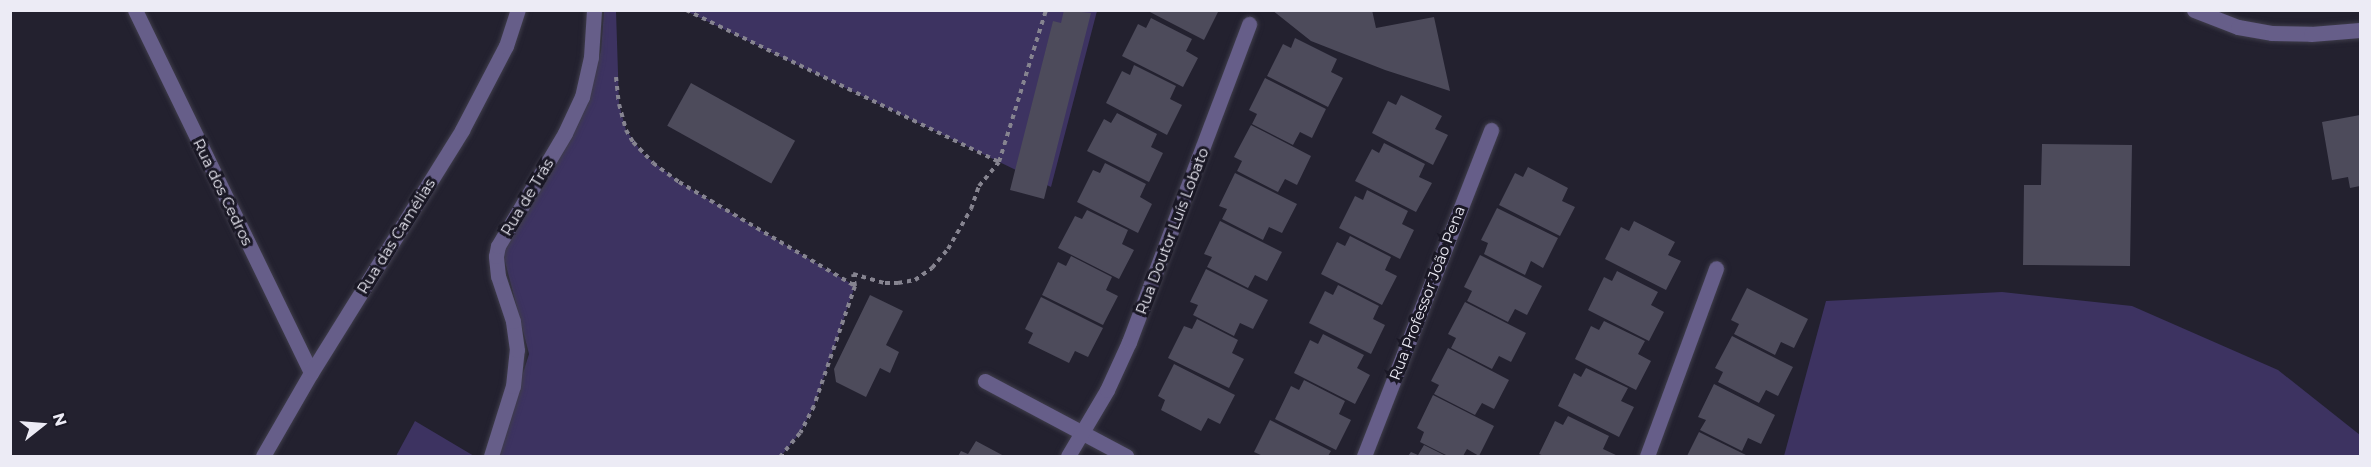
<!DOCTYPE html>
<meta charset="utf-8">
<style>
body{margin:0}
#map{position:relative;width:2371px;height:467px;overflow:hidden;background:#23212f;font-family:Montserrat,sans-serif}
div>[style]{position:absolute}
.green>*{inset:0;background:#3d3361}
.building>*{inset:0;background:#4d4b5b;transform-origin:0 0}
.path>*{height:4px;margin-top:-2px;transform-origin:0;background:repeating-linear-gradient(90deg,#868490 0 4.5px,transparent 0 9px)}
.roads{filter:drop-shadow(0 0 2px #3f3d4b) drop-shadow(0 0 2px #3f3d4b)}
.street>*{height:15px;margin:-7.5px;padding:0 7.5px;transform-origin:7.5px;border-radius:7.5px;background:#665e89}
span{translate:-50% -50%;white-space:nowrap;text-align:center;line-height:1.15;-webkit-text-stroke:6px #1a1825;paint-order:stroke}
.street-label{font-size:15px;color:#ecebf5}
.frame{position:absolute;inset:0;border:12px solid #ecebf5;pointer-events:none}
.north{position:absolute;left:12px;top:395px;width:60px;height:60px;-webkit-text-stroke:4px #1a1825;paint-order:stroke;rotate:73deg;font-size:16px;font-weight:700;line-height:24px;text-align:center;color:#ecebf5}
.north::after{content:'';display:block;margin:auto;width:21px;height:27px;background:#ecebf5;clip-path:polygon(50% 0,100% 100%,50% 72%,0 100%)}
</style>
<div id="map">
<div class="green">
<div style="clip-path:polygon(604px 11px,616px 11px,619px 104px,626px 130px,643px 154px,679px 182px,855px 286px,814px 406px,800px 433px,781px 456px,497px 456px,529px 354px,503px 254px,586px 103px,601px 51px)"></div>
<div style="clip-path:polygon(686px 11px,1097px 11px,1051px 187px)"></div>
<div style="clip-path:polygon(2002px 292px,2132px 306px,2278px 370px,2360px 435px,2360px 456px,1784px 456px,1826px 301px)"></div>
<div style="clip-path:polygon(415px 421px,474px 456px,396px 456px)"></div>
</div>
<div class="building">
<div style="clip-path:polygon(1064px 10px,1091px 13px,1044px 199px,1010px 190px,1053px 21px,1061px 23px)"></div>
<div style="clip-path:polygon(1146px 10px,1219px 10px,1204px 40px)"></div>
<div style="clip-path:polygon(1272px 10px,1372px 10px,1376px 28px,1434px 17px,1450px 91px,1385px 70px,1311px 41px)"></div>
<div style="clip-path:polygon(1151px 18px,1192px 39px,1186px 51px,1198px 58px,1183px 87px,1122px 56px,1138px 24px,1146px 28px)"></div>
<div style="clip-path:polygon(1295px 38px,1337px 59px,1331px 72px,1343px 78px,1328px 107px,1267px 76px,1283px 44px,1291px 48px)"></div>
<div style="clip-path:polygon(1134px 65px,1176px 86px,1170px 99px,1182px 105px,1167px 135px,1106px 103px,1122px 71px,1130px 75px)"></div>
<div style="clip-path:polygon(1265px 78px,1326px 109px,1312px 138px,1300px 132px,1293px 145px,1252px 124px,1257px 114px,1249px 110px)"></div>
<div style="left:691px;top:83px;width:119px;height:49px;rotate:29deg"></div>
<div style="clip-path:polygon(1401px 95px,1442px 116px,1435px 129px,1448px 135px,1433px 165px,1372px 133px,1388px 101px,1396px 105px)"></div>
<div style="clip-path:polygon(1117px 113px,1157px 134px,1151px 147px,1163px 153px,1149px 182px,1087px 151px,1104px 119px,1111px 123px)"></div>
<div style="clip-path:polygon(2360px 115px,2360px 186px,2350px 188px,2348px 177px,2332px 180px,2322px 122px)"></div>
<div style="clip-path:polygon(1251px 125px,1311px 156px,1297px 185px,1285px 179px,1278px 192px,1237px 171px,1242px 161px,1234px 157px)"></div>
<div style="clip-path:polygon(1384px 143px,1425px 164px,1419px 177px,1432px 183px,1416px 212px,1355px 181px,1372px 149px,1379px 153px)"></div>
<div style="clip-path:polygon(2042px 144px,2132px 145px,2130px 266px,2023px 265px,2024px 185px,2041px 185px)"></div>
<div style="clip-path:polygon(1105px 163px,1146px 184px,1140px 197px,1152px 204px,1138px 233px,1077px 202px,1093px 170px,1100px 173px)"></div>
<div style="clip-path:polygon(1528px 167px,1568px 188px,1562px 201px,1575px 207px,1560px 236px,1499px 205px,1515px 173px,1523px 177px)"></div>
<div style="clip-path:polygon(1235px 173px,1297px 204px,1282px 233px,1269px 227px,1263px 240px,1222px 219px,1227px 209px,1219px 206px)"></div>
<div style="clip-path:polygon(1367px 190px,1408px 211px,1402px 224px,1414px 230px,1400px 259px,1339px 228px,1355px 196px,1363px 200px)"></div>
<div style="clip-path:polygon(1497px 208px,1558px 238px,1543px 268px,1531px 261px,1525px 275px,1484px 254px,1488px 243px,1481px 240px)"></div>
<div style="clip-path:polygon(1087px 210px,1128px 230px,1122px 244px,1134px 250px,1119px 279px,1058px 248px,1075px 216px,1082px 219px)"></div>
<div style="clip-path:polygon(1220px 221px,1282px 252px,1267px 281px,1255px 275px,1248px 288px,1207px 267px,1212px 257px,1204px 254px)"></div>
<div style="clip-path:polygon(1634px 221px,1675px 242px,1668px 255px,1681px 261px,1666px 290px,1605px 259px,1621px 227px,1629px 231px)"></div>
<div style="clip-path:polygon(1350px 236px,1391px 257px,1385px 270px,1397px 276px,1382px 305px,1321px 274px,1337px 242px,1345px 246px)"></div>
<div style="clip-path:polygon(1480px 255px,1542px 286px,1527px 315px,1515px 309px,1508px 322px,1467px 301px,1472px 291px,1464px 287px)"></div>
<div style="clip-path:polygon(1071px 256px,1112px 277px,1106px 290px,1118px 296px,1103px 325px,1042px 295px,1058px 262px,1066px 266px)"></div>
<div style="clip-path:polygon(1206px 269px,1268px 300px,1253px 329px,1240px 323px,1234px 336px,1193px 315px,1198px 305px,1190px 302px)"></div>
<div style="clip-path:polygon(1617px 271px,1658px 292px,1651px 305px,1664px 312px,1649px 341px,1588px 310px,1604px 277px,1612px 281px)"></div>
<div style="clip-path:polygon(1338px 285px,1379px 306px,1373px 319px,1385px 325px,1371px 354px,1309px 323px,1325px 291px,1333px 295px)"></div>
<div style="clip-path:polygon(1747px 288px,1808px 319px,1794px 348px,1781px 342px,1775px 355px,1734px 334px,1739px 324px,1731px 320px)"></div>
<div style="clip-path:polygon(870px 295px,903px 311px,886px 345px,899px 352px,890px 373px,880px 368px,866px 397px,836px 382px,834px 369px)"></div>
<div style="clip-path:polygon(1041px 297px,1103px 328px,1088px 357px,1075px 351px,1069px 363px,1028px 343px,1033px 333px,1025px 329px)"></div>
<div style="clip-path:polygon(1465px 302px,1526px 333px,1511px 362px,1499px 356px,1492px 369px,1451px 348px,1456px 338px,1448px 334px)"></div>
<div style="clip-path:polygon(1197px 319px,1238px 340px,1232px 353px,1244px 359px,1229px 388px,1168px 358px,1184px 326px,1192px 329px)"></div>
<div style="clip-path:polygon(1604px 321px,1645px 341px,1638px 354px,1651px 361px,1636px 390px,1575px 359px,1591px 326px,1599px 330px)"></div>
<div style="clip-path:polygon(1323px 334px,1364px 355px,1357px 368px,1370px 375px,1355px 404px,1294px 373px,1310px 340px,1318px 344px)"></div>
<div style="clip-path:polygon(1732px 336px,1793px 367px,1778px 396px,1766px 390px,1759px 403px,1718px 382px,1723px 372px,1715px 368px)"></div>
<div style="clip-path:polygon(1448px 348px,1509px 380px,1494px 409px,1482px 403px,1475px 415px,1434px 394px,1439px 385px,1431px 381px)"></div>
<div style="clip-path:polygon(1174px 364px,1235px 395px,1220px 424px,1208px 418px,1201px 431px,1161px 410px,1165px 400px,1158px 396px)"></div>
<div style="clip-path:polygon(1586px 368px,1628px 388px,1621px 401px,1634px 407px,1619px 437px,1558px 406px,1574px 373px,1581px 377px)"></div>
<div style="clip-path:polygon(1304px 380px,1345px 401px,1339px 414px,1351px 420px,1336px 450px,1275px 419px,1291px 386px,1299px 390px)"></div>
<div style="clip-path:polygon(1714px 384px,1775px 415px,1761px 444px,1748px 438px,1742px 451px,1700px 430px,1706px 420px,1698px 417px)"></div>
<div style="clip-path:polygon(1433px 395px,1494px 426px,1479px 456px,1467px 449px,1463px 456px,1448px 456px,1420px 442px,1424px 432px,1417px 428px)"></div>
<div style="clip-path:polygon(1568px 416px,1609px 436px,1603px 449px,1618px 456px,1544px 456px,1539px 454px,1555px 421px,1563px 425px)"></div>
<div style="clip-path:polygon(1270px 420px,1331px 451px,1328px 456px,1263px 456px,1254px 452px)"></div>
<div style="clip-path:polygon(1699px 432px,1748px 456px,1687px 456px)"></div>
<div style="clip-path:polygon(976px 441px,1004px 456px,958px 456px,961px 451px,968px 454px)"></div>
<div style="clip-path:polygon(1424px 445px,1446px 456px,1408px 456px,1411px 452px,1418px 455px)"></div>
</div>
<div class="path">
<div style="left:686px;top:10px;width:348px;rotate:25.9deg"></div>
<div style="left:999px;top:162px;width:159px;rotate:-72.8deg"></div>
<div style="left:616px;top:77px;width:27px;rotate:84deg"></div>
<div style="left:619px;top:104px;width:27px;rotate:75deg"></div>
<div style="left:626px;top:130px;width:14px;rotate:60deg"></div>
<div style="left:633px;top:142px;width:29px;rotate:46deg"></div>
<div style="left:653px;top:163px;width:32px;rotate:36deg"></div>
<div style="left:679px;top:182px;width:204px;rotate:30.6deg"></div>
<div style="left:855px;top:286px;width:127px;rotate:108.9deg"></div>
<div style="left:814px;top:406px;width:30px;rotate:117deg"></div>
<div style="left:800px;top:433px;width:30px;rotate:130deg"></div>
<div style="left:855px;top:286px;width:12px;rotate:-99deg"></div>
<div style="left:853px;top:274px;width:33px;rotate:16deg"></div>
<div style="left:885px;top:283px;width:13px"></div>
<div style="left:898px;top:283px;width:17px;rotate:-10deg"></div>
<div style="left:915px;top:280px;width:21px;rotate:-35deg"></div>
<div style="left:932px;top:268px;width:25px;rotate:-50deg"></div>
<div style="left:948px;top:249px;width:46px;rotate:-60.1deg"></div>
<div style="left:971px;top:209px;width:24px;rotate:-71deg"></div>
<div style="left:979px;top:186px;width:31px;rotate:-50deg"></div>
</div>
<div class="roads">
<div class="street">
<div style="left:135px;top:10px;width:403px;rotate:64.1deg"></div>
<div style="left:2194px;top:10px;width:47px;rotate:21.1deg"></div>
<div style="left:2238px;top:27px;width:35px;rotate:10deg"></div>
<div style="left:2272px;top:33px;width:39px;rotate:1deg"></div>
<div style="left:2311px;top:34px;width:49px;rotate:-4.7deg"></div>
<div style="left:985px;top:381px;width:160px;rotate:28deg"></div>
<div style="left:263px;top:456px;width:96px;rotate:-60deg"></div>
<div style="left:311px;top:373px;width:286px;rotate:-58.1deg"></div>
<div style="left:462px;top:130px;width:95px;rotate:-62.4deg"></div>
<div style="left:506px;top:46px;width:38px;rotate:-72deg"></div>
<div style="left:491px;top:456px;width:73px;rotate:-72.6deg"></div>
<div style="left:513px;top:386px;width:36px;rotate:-84deg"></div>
<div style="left:517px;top:350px;width:29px;rotate:-98deg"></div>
<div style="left:513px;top:321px;width:47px;rotate:-108.4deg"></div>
<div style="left:498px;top:276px;width:20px;rotate:-96deg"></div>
<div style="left:496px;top:256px;width:10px;rotate:-79deg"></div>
<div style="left:498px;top:246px;width:131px;rotate:-59.3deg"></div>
<div style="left:565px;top:133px;width:40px;rotate:-65deg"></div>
<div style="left:582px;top:97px;width:41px;rotate:-77.3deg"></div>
<div style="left:591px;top:57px;width:47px;rotate:-86.3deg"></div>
<div style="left:1068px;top:456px;width:77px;rotate:-59.4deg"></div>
<div style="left:1107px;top:390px;width:53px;rotate:-65.4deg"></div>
<div style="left:1129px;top:342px;width:340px;rotate:-69.3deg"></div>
<div style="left:1364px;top:456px;width:350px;rotate:-68.7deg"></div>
<div style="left:1647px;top:456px;width:200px;rotate:-69.8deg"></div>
</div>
</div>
<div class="street-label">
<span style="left:223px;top:192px;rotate:64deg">Rua dos Cedros</span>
<span style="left:527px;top:197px;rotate:-59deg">Rua de Trás</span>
<span style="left:1172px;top:231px;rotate:-69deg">Rua Doutor Luís Lobato</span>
<span style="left:396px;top:236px;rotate:-58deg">Rua das Camélias</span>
<span style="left:1427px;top:293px;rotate:-69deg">Rua Professor João Pena</span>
</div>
<div class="frame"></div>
<div class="north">N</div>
</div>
